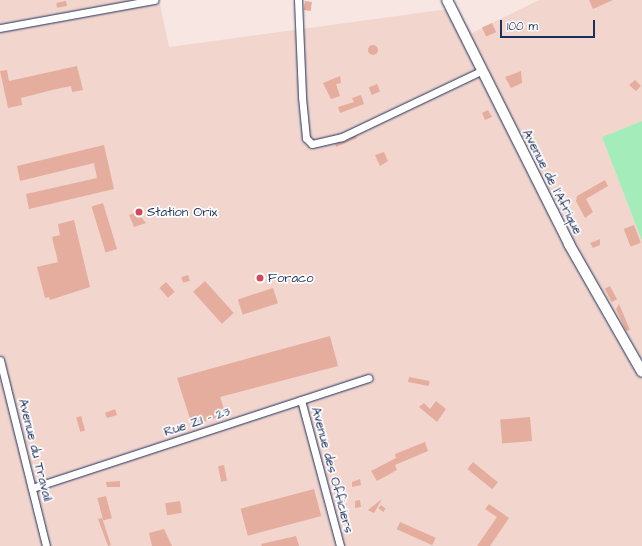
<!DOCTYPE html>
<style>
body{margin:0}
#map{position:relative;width:642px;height:546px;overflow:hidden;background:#f7e6e2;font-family:"Architects Daughter",sans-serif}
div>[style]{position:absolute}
.built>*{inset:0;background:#f2d5cd}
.green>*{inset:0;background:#a4ecb9}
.building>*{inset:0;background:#e5ad9d;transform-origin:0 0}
.round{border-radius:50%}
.roads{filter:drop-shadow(0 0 1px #1b2f5e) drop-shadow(0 0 1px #1b2f5e)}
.minor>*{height:7px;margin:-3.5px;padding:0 3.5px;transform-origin:3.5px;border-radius:3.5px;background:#fff}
.secondary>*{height:10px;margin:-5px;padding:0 5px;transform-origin:5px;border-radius:5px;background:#fff}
.dots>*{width:11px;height:11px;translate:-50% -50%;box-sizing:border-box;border:2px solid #fff;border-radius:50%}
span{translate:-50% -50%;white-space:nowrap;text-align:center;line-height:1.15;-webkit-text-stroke:3.5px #fff;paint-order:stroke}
.street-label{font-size:13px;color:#1b2f5e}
.poi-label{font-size:13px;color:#1b2f5e}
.left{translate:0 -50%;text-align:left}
.scale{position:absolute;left:500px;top:20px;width:95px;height:18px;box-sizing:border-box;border:2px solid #1b2f5e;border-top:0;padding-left:5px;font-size:12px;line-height:14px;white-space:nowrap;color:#1b2f5e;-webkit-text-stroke:3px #fff;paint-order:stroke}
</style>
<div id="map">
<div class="built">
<div style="clip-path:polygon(0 0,159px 0,169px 47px,456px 8px,472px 33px,539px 0,642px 0,642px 121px,602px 137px,642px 241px,642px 357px,639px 359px,642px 364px,642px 546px,0 546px)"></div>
</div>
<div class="green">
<div style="clip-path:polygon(642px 121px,642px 241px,602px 137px)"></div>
</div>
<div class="building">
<div style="clip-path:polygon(589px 0,613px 0,593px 9px)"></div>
<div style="left:66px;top:1px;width:5px;height:10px;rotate:79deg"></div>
<div style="left:305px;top:1px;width:7px;height:9px;rotate:8deg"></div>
<div style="left:492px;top:23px;width:10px;height:11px;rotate:66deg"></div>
<div class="round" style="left:368px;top:45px;width:10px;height:10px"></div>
<div style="clip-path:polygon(77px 66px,83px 90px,72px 92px,71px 86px,52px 90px,21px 98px,22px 105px,8px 108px,0 71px,7px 70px,9px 81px)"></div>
<div style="clip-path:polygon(521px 71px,522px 83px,511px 88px,505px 77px)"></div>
<div style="clip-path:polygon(340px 76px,341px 83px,336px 84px,340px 96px,331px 99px,323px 83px)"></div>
<div style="clip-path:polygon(635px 80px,641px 86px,636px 91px,629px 85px)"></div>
<div style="left:377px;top:84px;width:8px;height:9px;rotate:67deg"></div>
<div style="clip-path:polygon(361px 95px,364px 104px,340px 113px,338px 107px,354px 102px,352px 98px)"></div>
<div style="clip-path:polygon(488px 110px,492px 117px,485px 120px,482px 113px)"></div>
<div style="clip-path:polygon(356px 136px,357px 138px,336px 147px,335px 144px)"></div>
<div style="clip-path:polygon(104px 145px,114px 189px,29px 209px,26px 194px,97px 178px,94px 163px,20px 181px,17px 166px)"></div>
<div style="clip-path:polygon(384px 152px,388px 161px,380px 166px,375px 155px)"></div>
<div style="clip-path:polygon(605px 180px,608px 186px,586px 199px,593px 212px,585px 218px,576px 201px,577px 196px)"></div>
<div style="left:103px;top:203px;width:48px;height:12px;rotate:73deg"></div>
<div style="clip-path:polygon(137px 212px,146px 223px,134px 227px,129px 215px)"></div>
<div style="clip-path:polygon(74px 220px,90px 287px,50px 300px,49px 297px,45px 298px,37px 267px,58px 262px,52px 237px,60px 235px,58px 224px)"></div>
<div style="left:634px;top:225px;width:19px;height:11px;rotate:69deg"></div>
<div style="clip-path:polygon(600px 239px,600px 245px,593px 248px,590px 243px)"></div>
<div style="left:188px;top:275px;width:6px;height:7px;rotate:72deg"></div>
<div style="left:205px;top:281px;width:43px;height:16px;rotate:48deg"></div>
<div style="left:166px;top:282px;width:13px;height:9px;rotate:48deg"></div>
<div style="left:610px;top:286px;width:15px;height:6px;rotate:62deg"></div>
<div style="left:273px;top:288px;width:16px;height:37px;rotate:72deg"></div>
<div style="clip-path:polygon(619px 304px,630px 330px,626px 331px,616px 309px)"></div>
<div style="clip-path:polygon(330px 336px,338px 366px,220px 397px,226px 415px,192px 425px,177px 378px)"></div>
<div style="left:409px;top:377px;width:21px;height:5px;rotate:11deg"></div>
<div style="clip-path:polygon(436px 401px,446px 409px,437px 422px,419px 407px,424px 403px,430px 409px)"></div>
<div style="clip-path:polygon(115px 409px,117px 415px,107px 418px,105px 413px)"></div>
<div style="left:81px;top:416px;width:15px;height:5px;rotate:74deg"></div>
<div style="left:530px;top:417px;width:24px;height:30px;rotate:85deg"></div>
<div style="clip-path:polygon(425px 442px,428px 451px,395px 465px,397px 470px,377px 481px,371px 471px,396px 458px,395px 454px)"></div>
<div style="left:473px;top:462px;width:32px;height:9px;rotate:39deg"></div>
<div style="left:224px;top:465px;width:16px;height:6px;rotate:79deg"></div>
<div style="clip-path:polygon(360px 479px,361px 485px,352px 487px,352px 482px)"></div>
<div style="clip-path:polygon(120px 481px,120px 487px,107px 487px,106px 482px)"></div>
<div style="left:314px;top:489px;width:28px;height:76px;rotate:75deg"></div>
<div style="left:106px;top:496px;width:23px;height:9px;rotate:75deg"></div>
<div style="clip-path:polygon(382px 499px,374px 513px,368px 510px)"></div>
<div style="clip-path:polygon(360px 500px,361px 507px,355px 508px,355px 501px)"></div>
<div style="left:180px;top:501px;width:12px;height:15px;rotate:81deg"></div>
<div style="clip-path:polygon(489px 504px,509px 518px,490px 546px,477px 546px,497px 517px,485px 509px)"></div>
<div style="left:381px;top:505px;width:6px;height:4px;rotate:39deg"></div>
<div style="clip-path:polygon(102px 518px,111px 545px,108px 546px,98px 519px)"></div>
<div style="left:400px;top:522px;width:39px;height:8px;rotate:24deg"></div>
<div style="clip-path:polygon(164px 529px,172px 546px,152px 546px,149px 533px)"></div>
<div style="clip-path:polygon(296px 536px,299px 546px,262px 546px,261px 544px)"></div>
</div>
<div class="roads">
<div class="minor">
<div style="left:298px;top:0;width:97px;rotate:87.6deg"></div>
<div style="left:302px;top:97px;width:41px;rotate:84.4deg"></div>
<div style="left:306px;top:138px;width:8px;rotate:45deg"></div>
<div style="left:312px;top:144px;width:31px;rotate:-13deg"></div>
<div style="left:342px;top:137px;width:154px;rotate:-25.4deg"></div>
<div style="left:0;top:28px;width:157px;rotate:-10.3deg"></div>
<div style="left:0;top:360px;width:192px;rotate:76.1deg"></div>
<div style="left:301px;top:400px;width:151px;rotate:75deg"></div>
<div style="left:32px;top:488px;width:354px;rotate:-18.1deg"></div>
</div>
<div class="secondary">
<div style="left:447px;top:0;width:273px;rotate:63.4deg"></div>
<div style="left:569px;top:244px;width:147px;rotate:60.3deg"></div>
</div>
</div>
<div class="dots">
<div style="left:139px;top:212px;background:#d1495b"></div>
<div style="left:260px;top:278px;background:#d1495b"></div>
</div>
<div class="street-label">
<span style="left:552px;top:182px;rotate:63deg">Avenue de l'Afrique</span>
<span style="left:197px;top:422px;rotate:-18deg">Rue ZI - 23</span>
<span style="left:35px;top:450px;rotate:76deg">Avenue du Travail</span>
<span style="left:332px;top:470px;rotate:75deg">Avenue des Officiers</span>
</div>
<div class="poi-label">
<span class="left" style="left:147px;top:212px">Station Orix</span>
<span class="left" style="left:268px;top:278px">Foraco</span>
</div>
<div class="scale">100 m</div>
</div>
